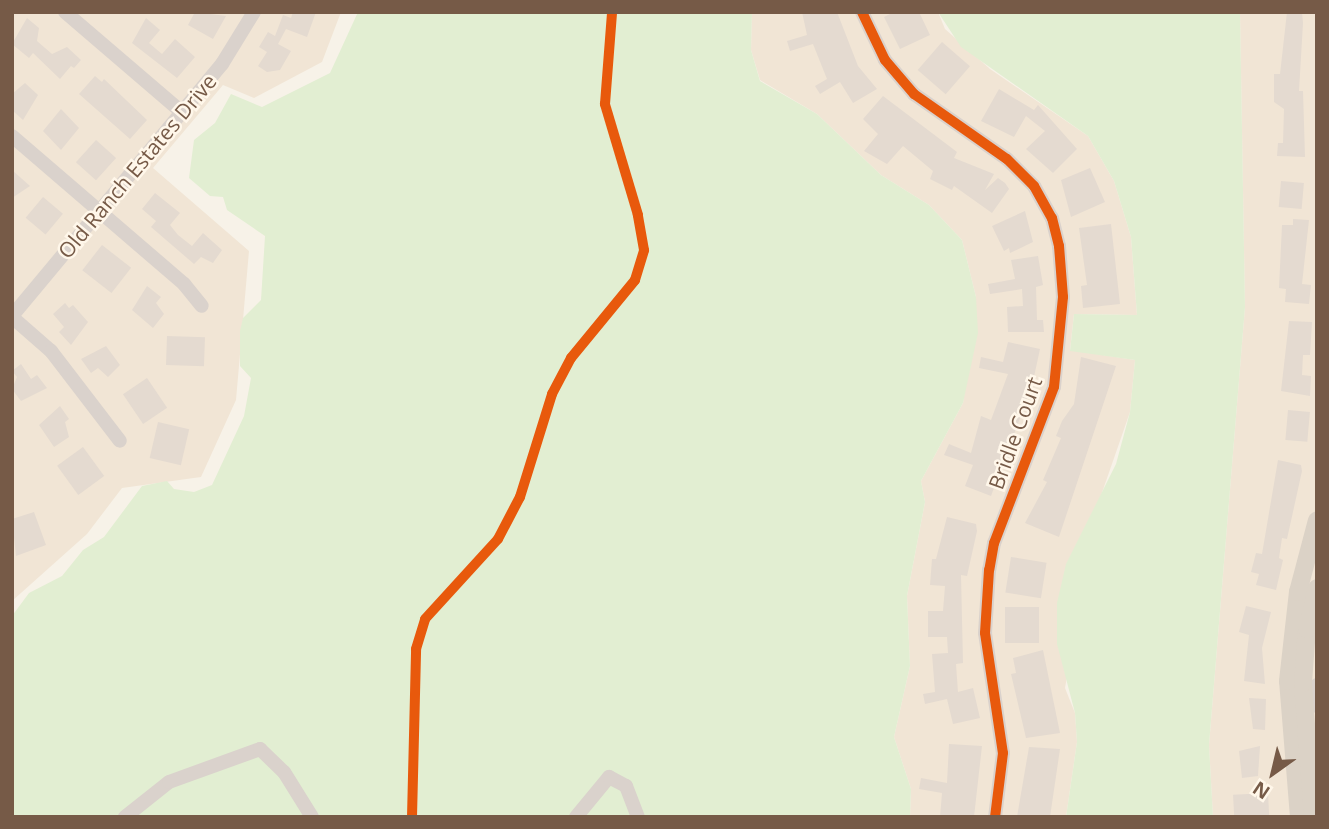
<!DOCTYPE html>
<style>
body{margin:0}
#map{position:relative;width:1329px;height:829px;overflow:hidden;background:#f7f2e8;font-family:"Open Sans",sans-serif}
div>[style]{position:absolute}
.residential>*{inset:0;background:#f1e5d5}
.green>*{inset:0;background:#e2eed2}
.building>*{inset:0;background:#e4dad0;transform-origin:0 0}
.minor>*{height:14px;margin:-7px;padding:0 7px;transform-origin:7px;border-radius:7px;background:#dad2cc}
.major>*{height:18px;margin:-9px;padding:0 9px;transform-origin:9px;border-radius:9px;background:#dbd2c6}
.cycleway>*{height:10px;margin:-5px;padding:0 5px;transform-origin:5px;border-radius:5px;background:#e8590c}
span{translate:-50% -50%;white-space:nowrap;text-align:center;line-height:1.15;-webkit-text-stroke:5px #fff7ea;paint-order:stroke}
.street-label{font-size:21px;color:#765a47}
.frame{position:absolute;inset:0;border:14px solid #765a47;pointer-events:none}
.north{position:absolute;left:1238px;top:738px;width:70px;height:70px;-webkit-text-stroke:5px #fff7ea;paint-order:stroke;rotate:214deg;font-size:19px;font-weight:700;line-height:28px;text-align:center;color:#765a47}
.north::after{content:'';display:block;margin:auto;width:24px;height:32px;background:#765a47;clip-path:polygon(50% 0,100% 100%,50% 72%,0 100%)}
</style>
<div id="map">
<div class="residential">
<div style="clip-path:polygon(12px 12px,341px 12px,322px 62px,254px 98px,223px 85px,153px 168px,249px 251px,236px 400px,201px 477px,122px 488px,87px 534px,12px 601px)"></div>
<div style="clip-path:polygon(752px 12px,938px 12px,945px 29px,990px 69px,1088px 136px,1114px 181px,1131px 237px,1137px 315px,1074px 314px,1070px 350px,1135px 360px,1130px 412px,1097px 507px,1065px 688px,1075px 713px,1077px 742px,1066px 817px,910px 817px,911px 789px,894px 737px,910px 666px,907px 596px,925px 502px,921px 481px,963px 403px,976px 297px,962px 240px,929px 205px,881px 175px,817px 114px,760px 80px,751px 50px)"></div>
<div style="clip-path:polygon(1240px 12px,1317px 12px,1317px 817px,1213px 817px,1209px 745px,1245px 307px)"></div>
</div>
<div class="green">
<div style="clip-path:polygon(358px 12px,752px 12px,751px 50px,760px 81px,817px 114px,881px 175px,929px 205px,962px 240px,976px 297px,978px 333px,963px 403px,921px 481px,925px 502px,907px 596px,910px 666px,894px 737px,911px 789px,910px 817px,12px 817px,12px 616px,29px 593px,62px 576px,83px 550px,104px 537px,142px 486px,167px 481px,174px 489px,194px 492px,212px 485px,244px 416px,251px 378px,240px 366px,240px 331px,243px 318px,261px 300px,265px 236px,227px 210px,223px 197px,210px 196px,189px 178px,194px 140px,215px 123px,231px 94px,262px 107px,330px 73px)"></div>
<div style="clip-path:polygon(938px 12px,1240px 12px,1245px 307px,1209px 745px,1213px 817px,1066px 817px,1077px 742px,1075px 713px,1057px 644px,1057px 603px,1066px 564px,1116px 464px,1130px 412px,1135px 360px,1070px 351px,1074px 314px,1137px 315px,1131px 237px,1114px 181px,1088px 136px,961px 47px)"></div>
</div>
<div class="building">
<div style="clip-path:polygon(195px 12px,226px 16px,213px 39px,188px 25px)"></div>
<div style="clip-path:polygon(293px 12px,316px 12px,307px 37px,286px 29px,278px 44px,291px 51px,280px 70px,267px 72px,258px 66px,267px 52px,259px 47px,268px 32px,275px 36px,283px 15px,291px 18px)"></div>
<div style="clip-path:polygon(802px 12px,837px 12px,858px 66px,877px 89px,853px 103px,840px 82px,820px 94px,815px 86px,827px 79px,813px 44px,790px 51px,787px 41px,807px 35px)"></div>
<div style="clip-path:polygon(894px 12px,919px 12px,930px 35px,900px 49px,884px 17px)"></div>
<div style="clip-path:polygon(1287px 12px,1302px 12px,1303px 23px,1299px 91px,1303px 91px,1305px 157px,1277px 156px,1278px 143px,1283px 143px,1284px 109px,1274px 102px,1274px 74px,1280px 74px)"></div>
<div style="clip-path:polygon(27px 18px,39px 28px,37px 41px,52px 54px,67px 47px,81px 60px,74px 68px,71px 66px,60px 79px,33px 53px,29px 58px,12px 44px)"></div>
<div style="clip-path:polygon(146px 18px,160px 30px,149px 43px,162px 54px,175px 39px,195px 57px,177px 78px,132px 43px)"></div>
<div style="left:942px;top:42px;width:37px;height:37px;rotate:41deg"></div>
<div style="clip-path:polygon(95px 76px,102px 82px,104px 79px,147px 120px,130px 139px,79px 94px)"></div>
<div style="clip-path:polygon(25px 83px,38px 95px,23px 120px,12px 110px,12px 94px)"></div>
<div style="clip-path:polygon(999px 89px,1034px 110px,1038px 105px,1077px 149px,1053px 173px,1026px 149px,1045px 131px,1026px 116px,1014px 137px,981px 121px)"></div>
<div style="clip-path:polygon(883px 96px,957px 152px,954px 158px,994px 174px,985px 190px,998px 178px,1005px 183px,1009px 189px,992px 213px,954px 186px,952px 190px,930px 179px,933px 171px,903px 146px,887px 164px,864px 151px,878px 134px,863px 119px)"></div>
<div style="clip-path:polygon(61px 109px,79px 128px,61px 150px,43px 131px)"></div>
<div style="left:96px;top:140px;width:27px;height:30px;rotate:42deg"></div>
<div style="clip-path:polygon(1090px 168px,1105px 202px,1071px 217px,1061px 180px)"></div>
<div style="clip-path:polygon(12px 170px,30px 186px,12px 198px)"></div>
<div style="left:1281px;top:181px;width:23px;height:26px;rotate:5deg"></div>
<div style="clip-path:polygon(155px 193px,180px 213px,170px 225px,178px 235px,192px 246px,203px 233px,222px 250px,213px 263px,201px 257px,194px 264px,151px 227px,156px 221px,142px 209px)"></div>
<div style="left:43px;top:197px;width:26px;height:27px;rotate:40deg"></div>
<div style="clip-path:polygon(1025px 211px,1033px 242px,1010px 253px,1009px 248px,1004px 251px,992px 226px)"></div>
<div style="clip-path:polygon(1293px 219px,1309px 220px,1302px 284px,1311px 285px,1309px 304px,1285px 302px,1286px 289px,1279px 288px,1282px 225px,1293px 225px)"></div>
<div style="clip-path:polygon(1111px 224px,1120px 304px,1083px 308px,1081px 286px,1087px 285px,1079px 228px)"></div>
<div style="left:102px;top:245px;width:37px;height:32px;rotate:38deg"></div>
<div style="clip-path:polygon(1038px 256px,1043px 285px,1036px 287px,1037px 320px,1043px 320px,1044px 332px,1008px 332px,1007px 307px,1023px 306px,1022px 289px,990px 294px,988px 284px,1015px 279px,1011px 260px)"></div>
<div style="clip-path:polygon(147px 286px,161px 297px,156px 303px,164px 314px,153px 328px,132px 310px)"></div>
<div style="clip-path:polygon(65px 303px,69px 308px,73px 305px,88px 322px,71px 345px,59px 332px,64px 327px,53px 314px)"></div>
<div style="clip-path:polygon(1289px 321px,1312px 322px,1310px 355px,1303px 355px,1302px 375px,1311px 376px,1310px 396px,1281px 391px)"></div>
<div style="left:167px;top:336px;width:38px;height:29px;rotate:2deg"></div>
<div style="clip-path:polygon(1008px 342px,1040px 349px,1032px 386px,991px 496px,965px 486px,973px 465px,944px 455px,949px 444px,971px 453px,981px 416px,991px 420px,1008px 374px,979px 368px,981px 357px,1003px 362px)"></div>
<div style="clip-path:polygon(106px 346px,120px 365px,108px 377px,98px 368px,91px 373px,81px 359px)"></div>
<div style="clip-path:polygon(1081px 357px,1116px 366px,1059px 537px,1025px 523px,1047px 482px,1043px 480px,1061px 438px,1056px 436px,1062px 421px,1074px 404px)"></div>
<div style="clip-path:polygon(21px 364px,31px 379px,37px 375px,47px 388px,21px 401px,12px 389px,17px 377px,12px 371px)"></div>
<div style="left:147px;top:378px;width:36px;height:29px;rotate:56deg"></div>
<div style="clip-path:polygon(60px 406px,69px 419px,65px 422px,69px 437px,54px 447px,39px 425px)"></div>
<div style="left:1288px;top:410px;width:22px;height:30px;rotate:5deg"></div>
<div style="left:158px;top:422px;width:32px;height:37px;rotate:13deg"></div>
<div style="left:83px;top:447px;width:36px;height:32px;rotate:54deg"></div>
<div style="clip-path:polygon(1278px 460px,1301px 465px,1302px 471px,1287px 539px,1282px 538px,1279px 558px,1283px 560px,1276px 590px,1256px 585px,1259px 574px,1251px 572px,1256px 553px,1262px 554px)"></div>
<div style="clip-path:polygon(34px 512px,46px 545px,16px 556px,12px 519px)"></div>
<div style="clip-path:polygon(947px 517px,976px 524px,977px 531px,967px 576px,961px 575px,963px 663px,956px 664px,958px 692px,973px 688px,980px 718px,953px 724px,947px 699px,925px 704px,923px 694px,935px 692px,932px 654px,948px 653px,947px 637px,928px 637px,928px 611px,943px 611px,945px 586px,930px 585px,932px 559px,936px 559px)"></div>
<div style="left:1011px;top:557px;width:36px;height:36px;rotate:9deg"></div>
<div style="clip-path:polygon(1246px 606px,1271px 612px,1262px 648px,1265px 684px,1244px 681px,1249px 635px,1239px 632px)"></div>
<div style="left:1005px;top:607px;width:34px;height:36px"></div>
<div style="clip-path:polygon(1043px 650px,1060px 733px,1026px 738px,1011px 674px,1016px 673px,1013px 658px)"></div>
<div style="clip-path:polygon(1249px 698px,1266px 699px,1265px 730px,1253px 729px)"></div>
<div style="clip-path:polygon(949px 744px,982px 746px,974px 817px,940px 817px,942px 793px,919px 789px,921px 778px,947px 783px)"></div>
<div style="clip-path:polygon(1260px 746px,1258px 776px,1242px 778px,1239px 751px)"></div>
<div style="clip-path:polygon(1029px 747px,1060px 749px,1050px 817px,1017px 817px)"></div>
<div style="left:1268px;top:793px;width:22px;height:35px;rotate:87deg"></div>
</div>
<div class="minor">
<div style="left:65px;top:12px;width:155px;rotate:40.6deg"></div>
<div style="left:862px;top:12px;width:53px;rotate:64.4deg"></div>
<div style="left:885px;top:60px;width:45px;rotate:49.5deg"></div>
<div style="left:914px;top:94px;width:113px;rotate:35deg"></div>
<div style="left:1007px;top:159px;width:38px;rotate:45deg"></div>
<div style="left:1034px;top:186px;width:37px;rotate:61deg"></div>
<div style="left:1052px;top:218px;width:29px;rotate:76deg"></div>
<div style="left:1059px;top:246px;width:51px;rotate:85.5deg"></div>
<div style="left:1063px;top:297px;width:90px;rotate:95.7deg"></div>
<div style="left:1054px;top:387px;width:167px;rotate:111deg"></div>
<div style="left:994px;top:543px;width:27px;rotate:100deg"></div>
<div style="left:989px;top:570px;width:63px;rotate:93.6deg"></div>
<div style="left:985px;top:633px;width:121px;rotate:81.5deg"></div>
<div style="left:1003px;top:753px;width:64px;rotate:97.1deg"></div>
<div style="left:12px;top:136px;width:227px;rotate:40.7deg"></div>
<div style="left:184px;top:284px;width:28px;rotate:51deg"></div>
<div style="left:12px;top:316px;width:328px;rotate:-50.2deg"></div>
<div style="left:222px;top:64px;width:61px;rotate:-58.4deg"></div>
<div style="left:12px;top:317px;width:52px;rotate:41.1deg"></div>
<div style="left:51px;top:351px;width:113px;rotate:52.5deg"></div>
<div style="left:1317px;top:685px;width:21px;rotate:90deg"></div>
<div style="left:125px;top:817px;width:56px;rotate:-38.5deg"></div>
<div style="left:169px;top:782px;width:97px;rotate:-19.9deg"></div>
<div style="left:260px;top:749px;width:33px;rotate:44deg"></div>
<div style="left:284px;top:772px;width:53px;rotate:58.1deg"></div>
<div style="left:576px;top:817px;width:52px;rotate:-50.5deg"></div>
<div style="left:609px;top:777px;width:19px;rotate:28deg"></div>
<div style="left:626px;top:786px;width:33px;rotate:69deg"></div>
</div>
<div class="major">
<div style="left:1299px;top:817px;width:136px;rotate:-94.6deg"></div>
<div style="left:1288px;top:681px;width:90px;rotate:-83.6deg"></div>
<div style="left:1298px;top:592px;width:74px;rotate:-75.2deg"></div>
<div style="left:1313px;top:817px;width:134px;rotate:-94.3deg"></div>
<div style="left:1303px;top:683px;width:54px;rotate:-85.8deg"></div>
<div style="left:1307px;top:629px;width:42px;rotate:-76.3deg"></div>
</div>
<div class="cycleway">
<div style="left:862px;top:12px;width:53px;rotate:64.4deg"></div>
<div style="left:885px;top:60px;width:45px;rotate:49.5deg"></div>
<div style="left:914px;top:94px;width:113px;rotate:35deg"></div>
<div style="left:1007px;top:159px;width:38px;rotate:45deg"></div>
<div style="left:1034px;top:186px;width:37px;rotate:61deg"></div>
<div style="left:1052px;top:218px;width:29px;rotate:76deg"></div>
<div style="left:1059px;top:246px;width:51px;rotate:85.5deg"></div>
<div style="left:1063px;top:297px;width:90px;rotate:95.7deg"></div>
<div style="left:1054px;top:387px;width:167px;rotate:111deg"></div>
<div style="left:994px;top:543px;width:27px;rotate:100deg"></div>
<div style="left:989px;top:570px;width:63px;rotate:93.6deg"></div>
<div style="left:985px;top:633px;width:121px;rotate:81.5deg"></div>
<div style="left:1003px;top:753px;width:64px;rotate:97.1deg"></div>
<div style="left:412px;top:817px;width:168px;rotate:-88.6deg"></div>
<div style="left:416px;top:649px;width:31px;rotate:-73deg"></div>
<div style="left:425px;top:619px;width:108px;rotate:-47.6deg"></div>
<div style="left:498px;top:539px;width:47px;rotate:-62.4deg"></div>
<div style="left:520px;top:497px;width:108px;rotate:-72.7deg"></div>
<div style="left:552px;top:394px;width:41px;rotate:-62.2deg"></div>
<div style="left:571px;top:358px;width:101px;rotate:-50.6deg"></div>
<div style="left:635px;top:280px;width:31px;rotate:-73deg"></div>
<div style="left:644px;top:250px;width:36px;rotate:-100deg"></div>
<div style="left:638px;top:215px;width:116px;rotate:-106.6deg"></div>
<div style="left:605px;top:104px;width:92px;rotate:-85.6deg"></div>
</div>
<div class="street-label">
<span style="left:137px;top:166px;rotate:-50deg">Old Ranch Estates Drive</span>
<span style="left:1015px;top:433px;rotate:-70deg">Bridle Court</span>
</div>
<div class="frame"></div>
<div class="north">N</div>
</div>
